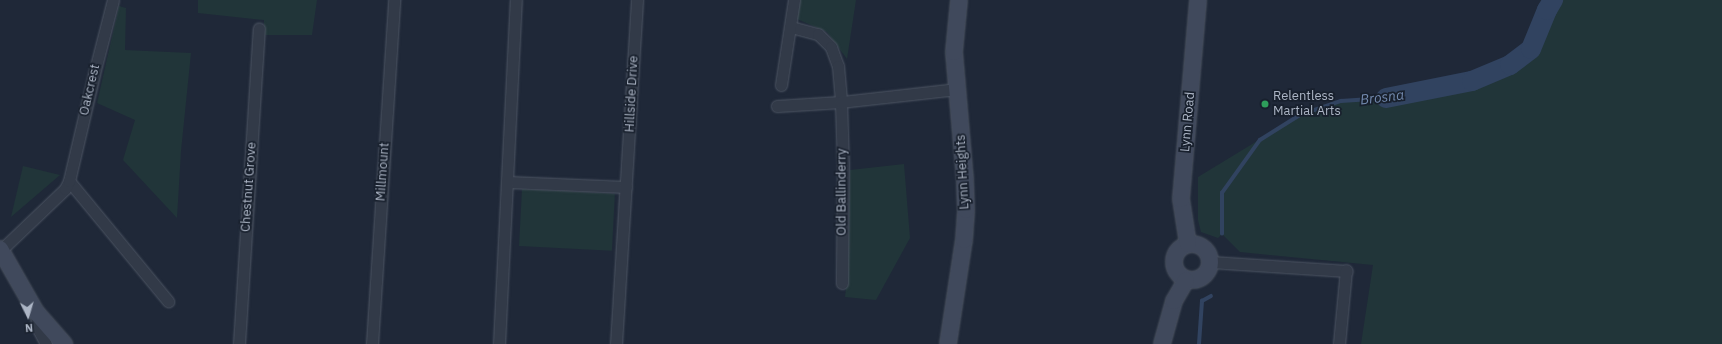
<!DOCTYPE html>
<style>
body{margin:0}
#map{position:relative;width:1722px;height:344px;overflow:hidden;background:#1f2838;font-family:"IBM Plex Sans",sans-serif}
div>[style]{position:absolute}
.green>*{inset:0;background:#213539;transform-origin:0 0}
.stream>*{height:3.5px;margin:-1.75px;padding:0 1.75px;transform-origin:1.75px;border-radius:1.75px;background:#314360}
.river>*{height:20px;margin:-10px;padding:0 10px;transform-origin:10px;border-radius:10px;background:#314360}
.roads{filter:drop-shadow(0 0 1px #4d5563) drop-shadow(0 0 1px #4d5563)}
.street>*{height:11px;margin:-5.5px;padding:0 5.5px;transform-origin:5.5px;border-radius:5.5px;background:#323a48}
.secondary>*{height:16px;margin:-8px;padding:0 8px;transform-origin:8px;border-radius:8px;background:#40495c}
.secondary>.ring{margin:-8px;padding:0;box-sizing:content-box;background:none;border:16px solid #40495c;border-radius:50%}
.dots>*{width:11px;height:11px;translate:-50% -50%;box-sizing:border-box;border:2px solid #18202d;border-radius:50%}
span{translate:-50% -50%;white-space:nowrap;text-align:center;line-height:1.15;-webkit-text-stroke:3.5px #18202d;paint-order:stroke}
.street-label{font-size:13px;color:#acb5c5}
.poi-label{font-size:13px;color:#acb5c5}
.left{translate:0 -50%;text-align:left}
.water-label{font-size:14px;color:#738aaf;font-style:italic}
.north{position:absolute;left:8px;top:296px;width:40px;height:40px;-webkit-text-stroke:3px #18202d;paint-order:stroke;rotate:175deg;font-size:11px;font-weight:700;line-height:16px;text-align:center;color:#acb5c5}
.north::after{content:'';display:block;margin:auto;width:14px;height:18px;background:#acb5c5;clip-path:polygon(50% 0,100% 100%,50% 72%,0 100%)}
</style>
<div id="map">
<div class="green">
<div style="clip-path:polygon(198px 0,317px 0,312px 35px,264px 35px,264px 20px,198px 13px)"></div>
<div style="clip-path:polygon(798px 0,856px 0,847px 59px,827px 32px,797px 19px,796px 11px)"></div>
<div style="clip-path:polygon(1553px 0,1722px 0,1722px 344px,1361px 344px,1373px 265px,1240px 252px,1222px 234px,1218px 238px,1201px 232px,1198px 220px,1198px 177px,1300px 115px,1341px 101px,1386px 98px,1472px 81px,1510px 65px,1531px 49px,1547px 10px)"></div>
<div style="clip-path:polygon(119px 6px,126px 8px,125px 50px,191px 53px,181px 151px,177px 218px,123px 160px,135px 120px,97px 103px)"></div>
<div style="clip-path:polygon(904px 164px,910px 238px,876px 300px,845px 297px,847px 280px,850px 170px)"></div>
<div style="clip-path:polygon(23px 166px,60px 175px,11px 217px)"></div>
<div style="left:522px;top:189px;width:93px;height:57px;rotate:3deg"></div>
</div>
<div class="stream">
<div style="left:1222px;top:234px;width:41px;rotate:-90deg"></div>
<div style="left:1222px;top:193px;width:65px;rotate:-54.4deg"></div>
<div style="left:1260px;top:140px;width:47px;rotate:-32deg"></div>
<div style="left:1300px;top:115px;width:43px;rotate:-18.9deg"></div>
<div style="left:1341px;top:101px;width:45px;rotate:-3.8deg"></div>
<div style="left:1199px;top:344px;width:43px;rotate:-86deg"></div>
<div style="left:1202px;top:301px;width:10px;rotate:-29deg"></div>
</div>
<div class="river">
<div style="left:1386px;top:98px;width:88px;rotate:-11.2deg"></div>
<div style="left:1472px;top:81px;width:41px;rotate:-22.8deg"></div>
<div style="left:1510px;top:65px;width:26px;rotate:-37deg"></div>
<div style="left:1531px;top:49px;width:42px;rotate:-67.7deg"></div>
<div style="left:1547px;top:10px;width:12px;rotate:-59deg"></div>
</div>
<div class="roads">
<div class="street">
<div style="left:791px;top:27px;width:28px;rotate:15deg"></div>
<div style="left:818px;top:34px;width:18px;rotate:45deg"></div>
<div style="left:831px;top:47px;width:20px;rotate:70deg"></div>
<div style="left:838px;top:66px;width:36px;rotate:85deg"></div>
<div style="left:841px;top:102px;width:62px;rotate:88.2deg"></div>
<div style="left:843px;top:164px;width:119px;rotate:90.5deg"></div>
<div style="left:781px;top:85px;width:86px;rotate:-81.3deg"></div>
<div style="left:777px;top:106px;width:64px;rotate:-3.6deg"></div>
<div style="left:841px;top:102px;width:116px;rotate:-6.4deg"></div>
<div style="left:69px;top:181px;width:156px;rotate:50.5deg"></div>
<div style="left:508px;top:182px;width:118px;rotate:2.4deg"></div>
<div style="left:1px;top:250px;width:88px;rotate:-43.6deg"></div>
<div style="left:65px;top:189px;width:9px;rotate:-63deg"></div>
<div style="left:69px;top:181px;width:110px;rotate:-76.8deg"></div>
<div style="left:94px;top:74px;width:76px;rotate:-75.6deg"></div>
<div style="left:1211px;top:262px;width:136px;rotate:3.8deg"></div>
<div style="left:36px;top:312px;width:15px;rotate:86deg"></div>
<div style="left:37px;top:327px;width:19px;rotate:62deg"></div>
<div style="left:239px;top:344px;width:316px;rotate:-86.4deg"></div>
<div style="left:372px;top:344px;width:345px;rotate:-86.3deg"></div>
<div style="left:499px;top:344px;width:344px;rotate:-87.2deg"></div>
<div style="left:616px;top:344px;width:345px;rotate:-86.5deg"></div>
<div style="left:1339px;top:344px;width:74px;rotate:-84.6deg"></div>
</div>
<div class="secondary">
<div class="ring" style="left:1174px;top:244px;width:20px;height:20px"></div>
<div style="left:1188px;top:244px;width:46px;rotate:-98.8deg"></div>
<div style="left:1181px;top:199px;width:200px;rotate:-85.1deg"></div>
<div style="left:0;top:249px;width:73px;rotate:60.3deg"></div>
<div style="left:36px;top:312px;width:43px;rotate:48.8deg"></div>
<div style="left:948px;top:344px;width:105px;rotate:-81.3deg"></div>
<div style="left:964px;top:240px;width:30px;rotate:-86deg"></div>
<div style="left:966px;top:210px;width:30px;rotate:-92deg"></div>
<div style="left:965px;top:180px;width:128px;rotate:-94.9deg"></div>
<div style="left:954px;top:52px;width:52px;rotate:-84.5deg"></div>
<div style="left:1162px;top:344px;width:45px;rotate:-74.4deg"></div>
<div style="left:1174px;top:301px;width:24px;rotate:-60deg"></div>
</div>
</div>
<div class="dots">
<div style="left:1265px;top:104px;background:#2e9e5b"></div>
</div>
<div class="street-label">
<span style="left:90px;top:90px;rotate:-77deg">Oakcrest</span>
<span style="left:632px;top:94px;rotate:-87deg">Hillside Drive</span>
<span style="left:1188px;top:122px;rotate:-85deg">Lynn Road</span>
<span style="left:383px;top:172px;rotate:-86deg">Millmount</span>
<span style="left:963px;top:172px;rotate:-93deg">Lynn Heights</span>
<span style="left:249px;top:187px;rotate:-86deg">Chestnut Grove</span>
<span style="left:842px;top:192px;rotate:-90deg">Old Ballinderry</span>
</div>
<div class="poi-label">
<span class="left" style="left:1273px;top:104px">Relentless<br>Martial Arts</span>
</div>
<div class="water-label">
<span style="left:1382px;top:97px;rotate:-7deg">Brosna</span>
</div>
<div class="north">N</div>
</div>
